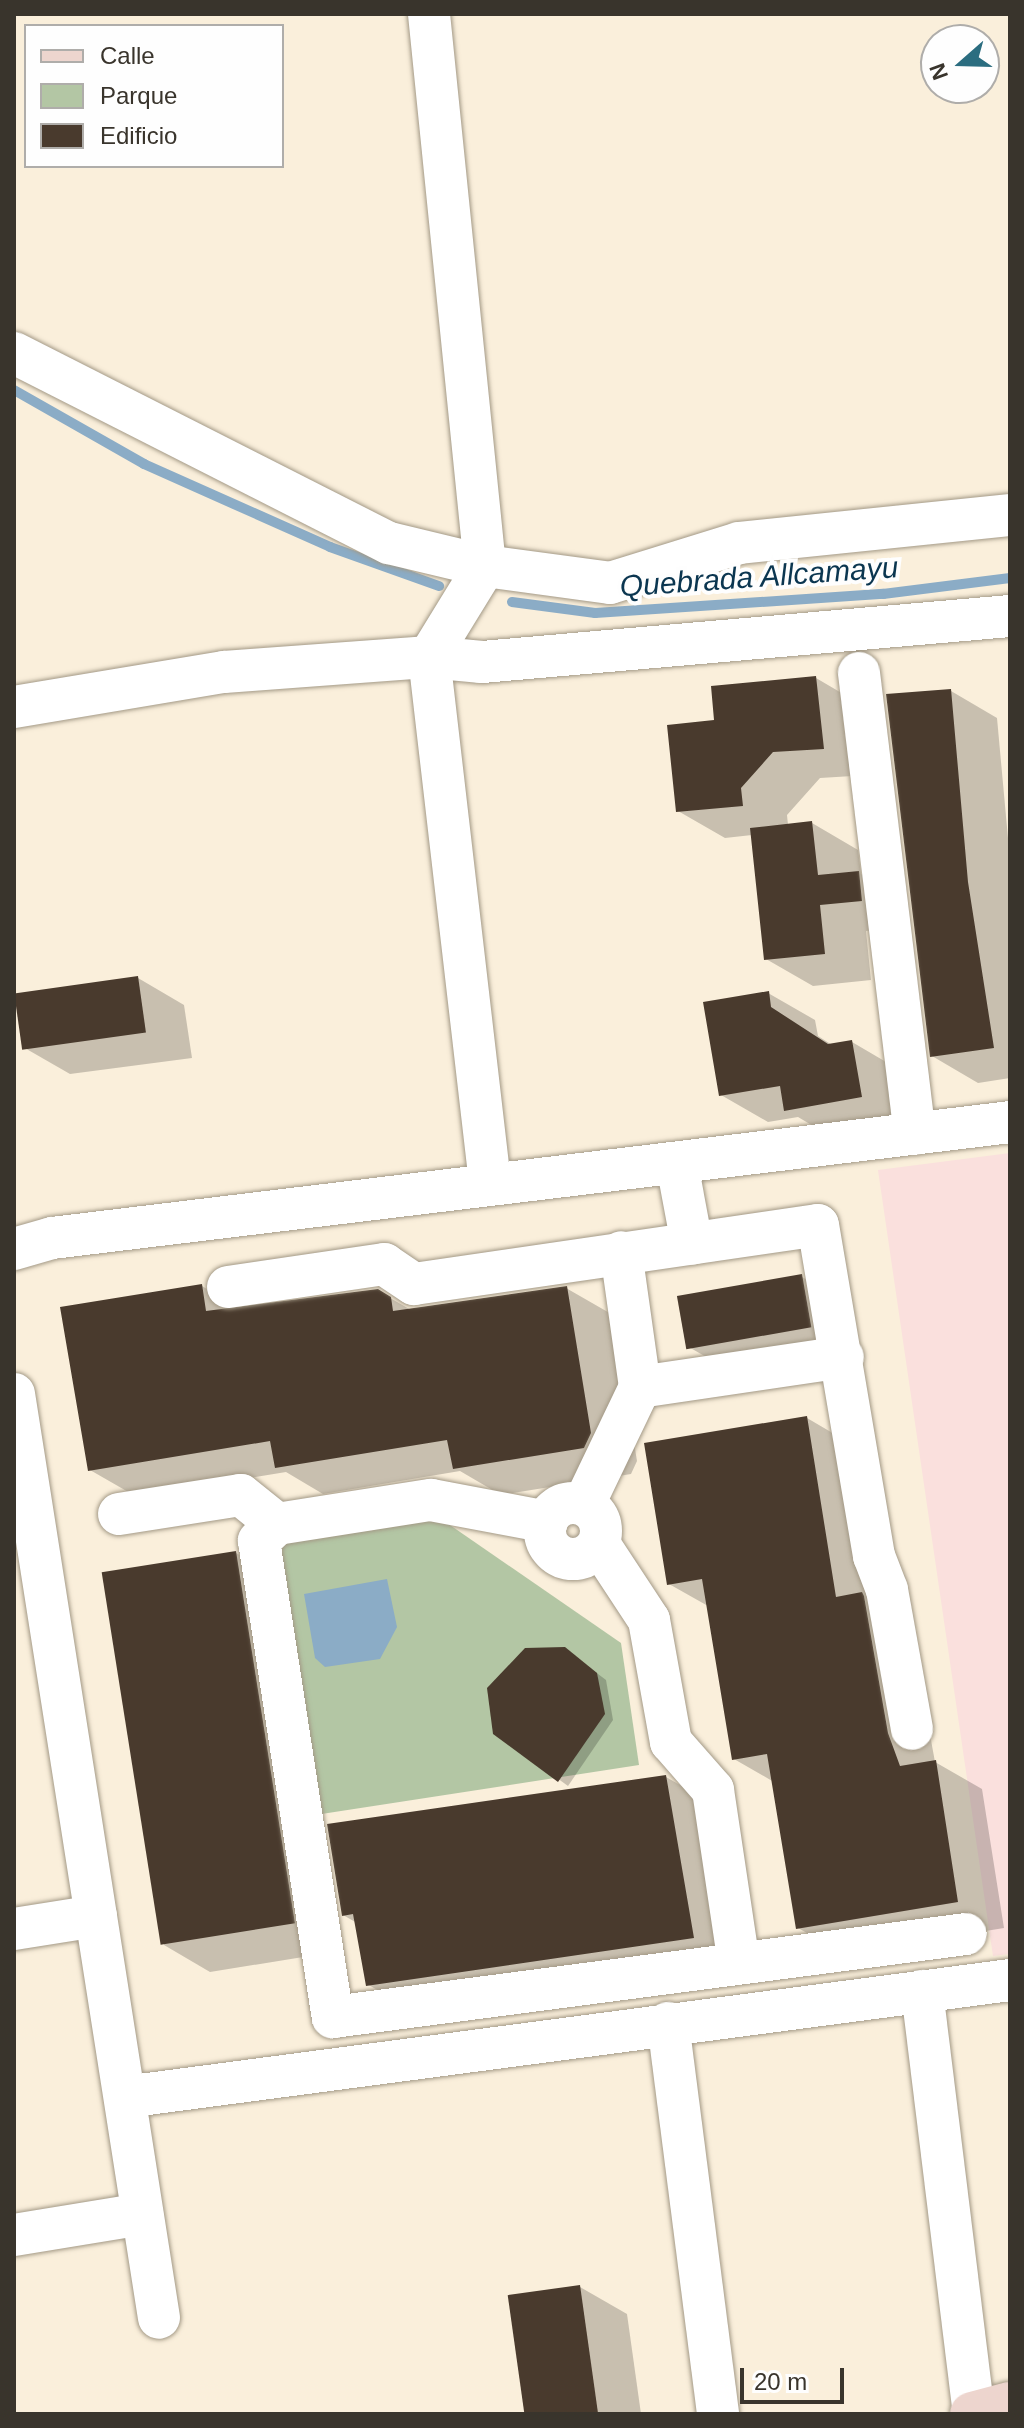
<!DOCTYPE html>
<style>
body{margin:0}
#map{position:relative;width:1024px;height:2428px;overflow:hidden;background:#faefdb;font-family:Helvetica,sans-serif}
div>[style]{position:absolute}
.industrial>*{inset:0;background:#fae0dd}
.green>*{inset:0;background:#b3c6a4}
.water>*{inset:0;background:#8bacc6}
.shadow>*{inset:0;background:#0003}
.stream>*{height:10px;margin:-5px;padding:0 5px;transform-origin:5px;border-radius:5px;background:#8bacc6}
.building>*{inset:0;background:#493a2d;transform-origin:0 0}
.roads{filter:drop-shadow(0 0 2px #a39986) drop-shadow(0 0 2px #a39986)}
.street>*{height:42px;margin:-21px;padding:0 21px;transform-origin:21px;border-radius:21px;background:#fff}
.street>.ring{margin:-21px;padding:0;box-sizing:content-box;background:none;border:42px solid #fff;border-radius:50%}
.secondary>*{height:44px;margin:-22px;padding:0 22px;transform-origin:22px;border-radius:22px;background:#edd5ce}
span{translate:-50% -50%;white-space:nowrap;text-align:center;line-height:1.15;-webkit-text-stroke:8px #fefefe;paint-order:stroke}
.water-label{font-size:30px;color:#0b3650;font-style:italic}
.frame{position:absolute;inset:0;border:16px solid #39342c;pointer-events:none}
.legend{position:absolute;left:24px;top:24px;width:260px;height:144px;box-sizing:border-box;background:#fefefe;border:2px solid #afadaa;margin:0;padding:10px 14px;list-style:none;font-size:24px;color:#39342c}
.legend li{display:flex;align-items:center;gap:16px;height:40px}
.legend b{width:40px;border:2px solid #afadaa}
.north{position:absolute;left:920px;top:24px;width:80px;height:80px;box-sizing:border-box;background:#fefefe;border:2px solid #afadaa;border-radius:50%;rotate:250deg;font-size:22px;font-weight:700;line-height:32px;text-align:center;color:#39342c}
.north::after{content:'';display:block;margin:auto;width:28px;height:36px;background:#2b6d80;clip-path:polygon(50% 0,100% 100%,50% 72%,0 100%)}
.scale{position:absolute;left:740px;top:2368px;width:104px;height:36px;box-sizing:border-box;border:4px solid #39342c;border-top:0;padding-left:10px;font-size:24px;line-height:28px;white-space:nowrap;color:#39342c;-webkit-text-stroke:6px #fefefe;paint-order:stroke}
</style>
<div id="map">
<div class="industrial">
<div style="clip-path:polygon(1010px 1153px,1010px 1954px,993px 1956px,878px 1170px)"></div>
</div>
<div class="green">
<div style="clip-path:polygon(434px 1514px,621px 1643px,639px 1765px,315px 1815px,276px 1539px)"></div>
</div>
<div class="water">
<div style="clip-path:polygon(387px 1579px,397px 1627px,380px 1659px,325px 1667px,315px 1658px,304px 1594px)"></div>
</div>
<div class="shadow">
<div style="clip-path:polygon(816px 678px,862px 705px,869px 775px,820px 778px,787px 815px,788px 825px,812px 823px,858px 850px,861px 874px,905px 900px,908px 927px,866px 931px,871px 980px,813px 986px,766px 959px,752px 835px,725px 838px,678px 811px,716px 722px)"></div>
<div style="clip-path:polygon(951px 691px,997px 718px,1010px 860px,1010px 1078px,978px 1083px,932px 1056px)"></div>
<div style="clip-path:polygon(138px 978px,184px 1005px,192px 1058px,70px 1074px,23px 1047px)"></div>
<div style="clip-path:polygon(768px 993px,815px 1020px,818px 1036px,832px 1045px,852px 1042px,898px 1069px,908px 1123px,832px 1137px,798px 1117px,768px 1122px,721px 1095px)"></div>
<div style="clip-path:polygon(802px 1277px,829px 1292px,838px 1343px,715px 1362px,687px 1346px)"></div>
<div style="clip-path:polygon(202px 1286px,240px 1309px,378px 1291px,411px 1310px,566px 1288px,613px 1315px,637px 1461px,631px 1474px,501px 1495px,460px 1471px,323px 1494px,286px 1472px,137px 1497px,90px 1470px)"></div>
<div style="clip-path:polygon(807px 1418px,853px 1445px,910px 1625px,935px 1762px,982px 1789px,1004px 1928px,845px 1954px,798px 1928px,774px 1782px,734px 1759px,708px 1606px,669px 1584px)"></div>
<div style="clip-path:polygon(236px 1553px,283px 1580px,340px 1951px,210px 1972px,164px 1945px)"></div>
<div style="clip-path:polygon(565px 1649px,606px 1680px,613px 1720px,568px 1786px,495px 1733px)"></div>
<div style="clip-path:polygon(666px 1777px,713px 1804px,740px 1964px,414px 2011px,367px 1984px,357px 1923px,343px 1915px)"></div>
<div style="clip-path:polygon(580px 2287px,627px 2314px,641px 2414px,528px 2414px)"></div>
</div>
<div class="stream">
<div style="left:14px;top:390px;width:150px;rotate:29.6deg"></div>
<div style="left:144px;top:464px;width:204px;rotate:24deg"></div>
<div style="left:330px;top:547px;width:116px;rotate:19.7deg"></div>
<div style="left:512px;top:602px;width:84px;rotate:7.5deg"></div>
<div style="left:595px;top:613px;width:289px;rotate:-3.8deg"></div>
<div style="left:883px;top:594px;width:128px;rotate:-7.2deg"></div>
</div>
<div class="building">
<div style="clip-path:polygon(816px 676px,824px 749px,773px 752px,741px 788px,743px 806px,676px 812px,667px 725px,714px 720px,711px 686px)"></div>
<div style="clip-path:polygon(951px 689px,968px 882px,994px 1048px,930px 1057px,886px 694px)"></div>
<div style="clip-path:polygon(812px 821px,818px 875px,859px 871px,862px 901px,820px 905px,825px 954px,764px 960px,750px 828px)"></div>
<div style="left:138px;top:976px;width:57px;height:125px;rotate:82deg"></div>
<div style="clip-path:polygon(769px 991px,771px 1007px,828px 1044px,852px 1040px,862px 1097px,784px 1111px,780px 1086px,719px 1096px,703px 1002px)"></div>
<div style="left:802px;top:1274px;width:54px;height:127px;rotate:80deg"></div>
<div style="clip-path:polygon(202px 1284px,206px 1311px,378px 1289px,391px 1297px,393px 1311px,567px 1286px,591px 1433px,584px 1448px,453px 1469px,447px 1440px,275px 1468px,270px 1441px,88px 1471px,60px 1307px)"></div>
<div style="clip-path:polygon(807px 1416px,836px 1597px,862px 1592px,864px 1596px,888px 1733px,900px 1766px,936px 1760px,958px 1902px,796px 1929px,767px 1754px,732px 1760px,702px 1579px,667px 1585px,644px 1443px)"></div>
<div style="left:236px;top:1551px;width:377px;height:136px;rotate:81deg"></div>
<div style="clip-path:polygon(565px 1647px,597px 1673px,605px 1714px,558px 1782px,493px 1734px,487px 1688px,525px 1648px)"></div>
<div style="clip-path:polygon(666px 1775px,694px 1938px,366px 1986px,353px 1914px,342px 1916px,327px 1824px)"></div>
<div style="left:580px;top:2285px;width:130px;height:73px;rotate:82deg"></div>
</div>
<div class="roads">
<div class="street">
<div style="left:429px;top:14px;width:555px;rotate:84.21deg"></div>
<div style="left:485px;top:566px;width:107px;rotate:121.6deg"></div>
<div style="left:429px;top:657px;width:530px;rotate:83.38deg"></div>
<div style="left:14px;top:353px;width:420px;rotate:26.9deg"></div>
<div style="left:389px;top:543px;width:99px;rotate:13.5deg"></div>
<div style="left:485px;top:566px;width:126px;rotate:7.7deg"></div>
<div style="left:610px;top:583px;width:135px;rotate:-17.2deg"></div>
<div style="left:739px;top:543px;width:272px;rotate:-5.9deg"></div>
<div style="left:859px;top:673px;width:464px;rotate:83.1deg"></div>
<div style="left:14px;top:707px;width:213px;rotate:-9.5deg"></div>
<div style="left:224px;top:672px;width:206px;rotate:-4.2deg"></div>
<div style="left:429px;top:657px;width:53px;rotate:5.4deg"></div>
<div style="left:482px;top:662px;width:530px;rotate:-4.98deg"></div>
<div style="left:677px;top:1164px;width:81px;rotate:79.4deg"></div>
<div style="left:14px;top:1249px;width:40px;rotate:-16deg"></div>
<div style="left:52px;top:1238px;width:965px;rotate:-6.9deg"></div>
<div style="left:228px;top:1287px;width:158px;rotate:-8.4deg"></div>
<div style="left:384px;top:1264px;width:36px;rotate:34deg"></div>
<div style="left:414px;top:1284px;width:408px;rotate:-8.3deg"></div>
<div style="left:818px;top:1225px;width:336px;rotate:80.4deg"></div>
<div style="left:874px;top:1556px;width:36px;rotate:69deg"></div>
<div style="left:887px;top:1590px;width:141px;rotate:79.8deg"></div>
<div style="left:640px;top:1387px;width:205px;rotate:-8.4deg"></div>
<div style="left:14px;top:1394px;width:935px;rotate:81.08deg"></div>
<div class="ring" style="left:545px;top:1503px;width:14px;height:14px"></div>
<div style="left:584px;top:1504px;width:130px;rotate:-64.4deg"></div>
<div style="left:640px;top:1387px;width:136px;rotate:-98deg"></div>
<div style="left:119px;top:1514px;width:123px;rotate:-8.9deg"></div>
<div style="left:241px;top:1495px;width:46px;rotate:38.9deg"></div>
<div style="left:277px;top:1524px;width:156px;rotate:-8.9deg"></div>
<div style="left:431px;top:1500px;width:118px;rotate:10.7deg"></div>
<div style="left:277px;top:1524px;width:25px;rotate:137deg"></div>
<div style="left:259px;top:1541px;width:482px;rotate:81.2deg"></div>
<div style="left:333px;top:2017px;width:638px;rotate:-7.47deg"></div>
<div style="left:599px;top:1544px;width:91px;rotate:56.7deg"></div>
<div style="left:649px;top:1620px;width:124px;rotate:79.8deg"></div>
<div style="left:671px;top:1742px;width:64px;rotate:48.8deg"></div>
<div style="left:713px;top:1790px;width:175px;rotate:81.5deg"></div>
<div style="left:14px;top:1929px;width:83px;rotate:-9deg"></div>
<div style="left:922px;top:1991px;width:426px;rotate:83deg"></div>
<div style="left:668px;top:2023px;width:394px;rotate:82.7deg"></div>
<div style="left:125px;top:2097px;width:893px;rotate:-7.53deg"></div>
<div style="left:14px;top:2235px;width:130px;rotate:-9.3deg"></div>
</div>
<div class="secondary">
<div style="left:972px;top:2414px;width:39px;rotate:-15deg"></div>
</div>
</div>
<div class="water-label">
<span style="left:759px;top:577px;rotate:-4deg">Quebrada Allcamayu</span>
</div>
<div class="frame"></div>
<ul class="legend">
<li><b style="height:10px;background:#edd5ce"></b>Calle</li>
<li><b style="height:22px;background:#b3c6a4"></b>Parque</li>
<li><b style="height:22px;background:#493a2d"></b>Edificio</li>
</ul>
<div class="north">N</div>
<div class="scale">20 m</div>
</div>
